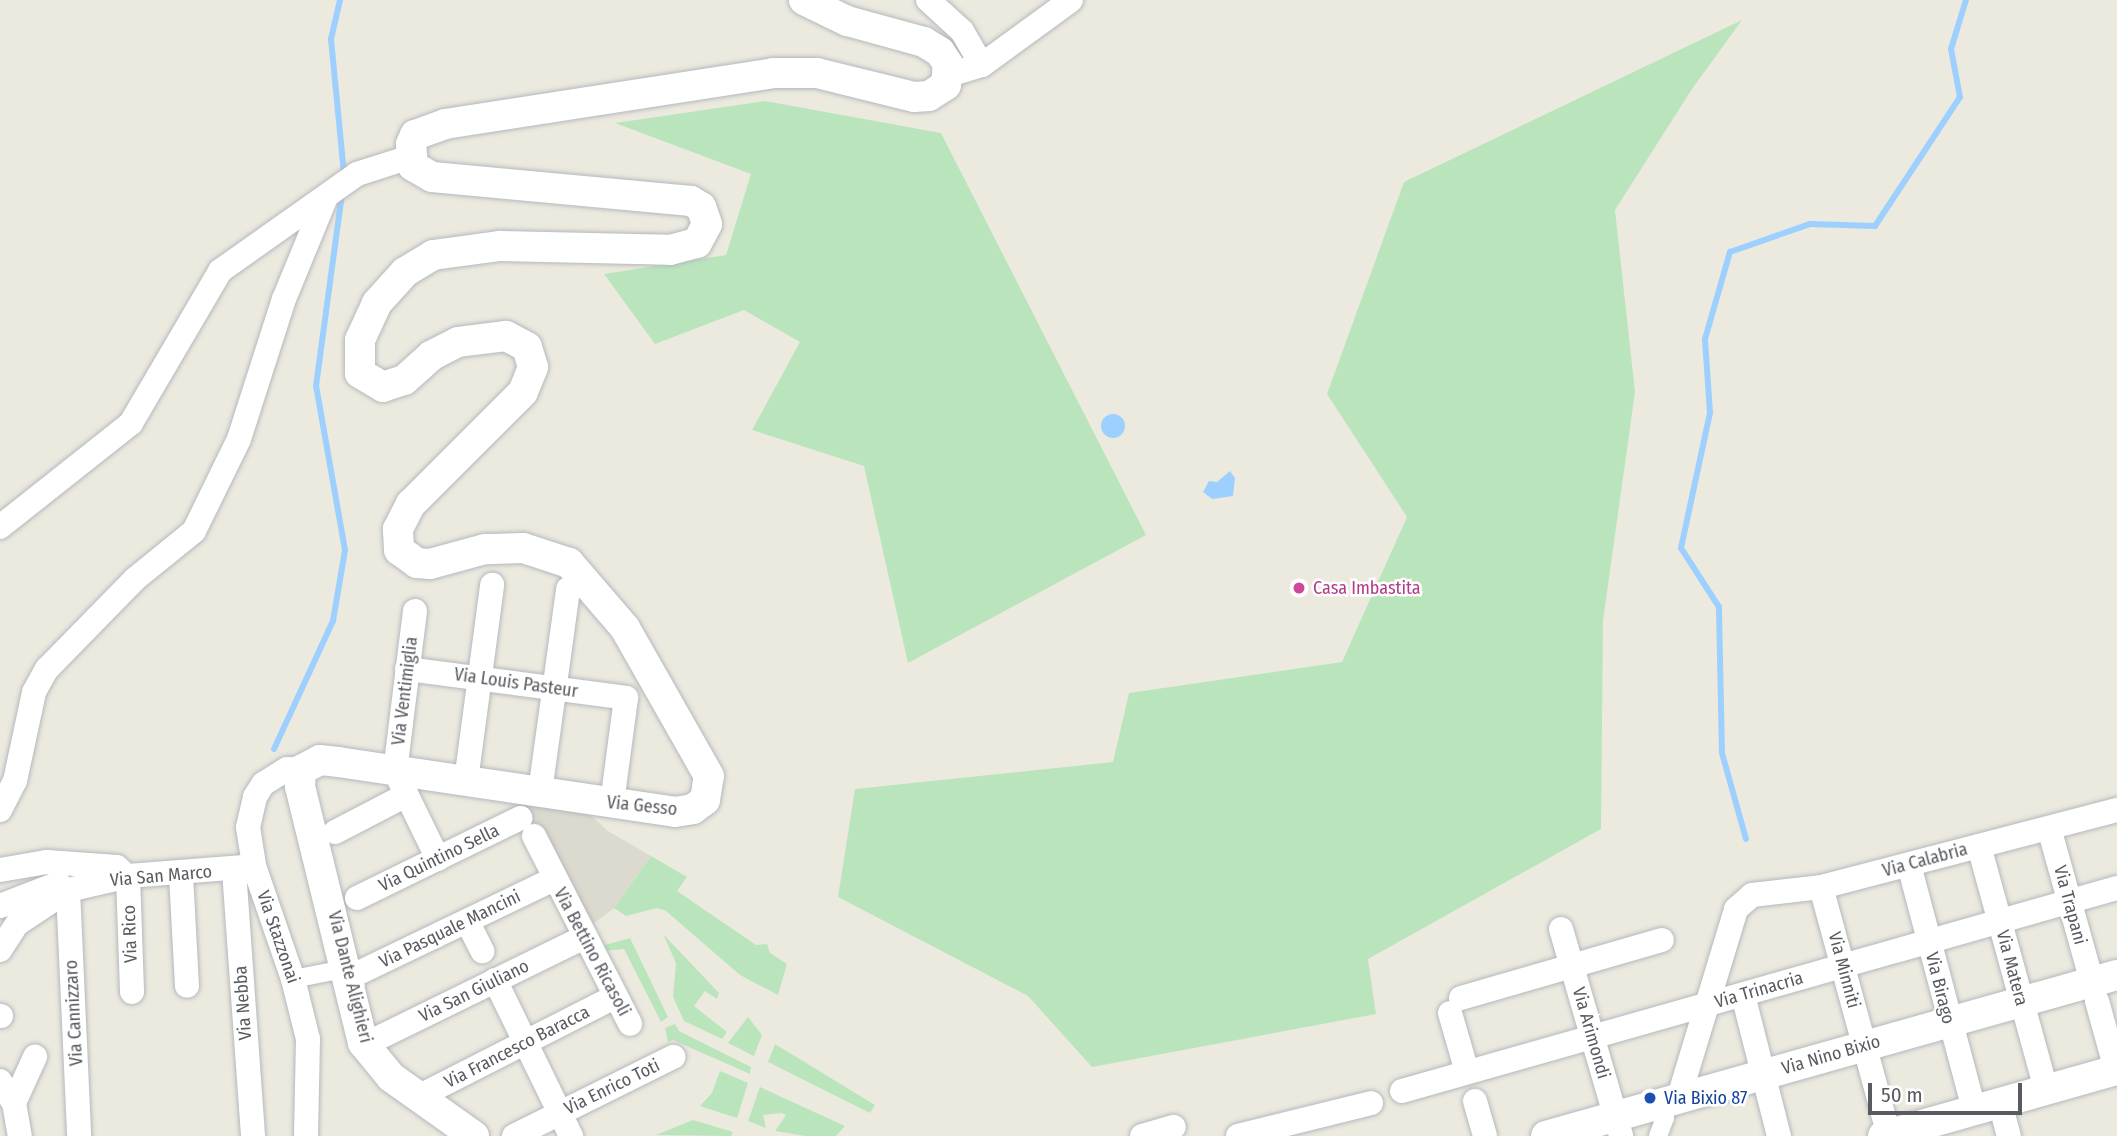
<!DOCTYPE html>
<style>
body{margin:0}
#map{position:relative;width:2117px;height:1136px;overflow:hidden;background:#eceadf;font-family:"Fira Sans Condensed",sans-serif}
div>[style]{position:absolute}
.education>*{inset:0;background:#dcd9ce}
.green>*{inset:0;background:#bae5bc}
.water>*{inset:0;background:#9dd0ff}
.round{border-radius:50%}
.stream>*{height:6px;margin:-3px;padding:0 3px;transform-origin:3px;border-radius:3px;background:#9dd0ff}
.roads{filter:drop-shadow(0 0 2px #b5b8bd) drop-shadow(0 0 2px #b5b8bd)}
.pedestrian>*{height:18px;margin:-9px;padding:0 9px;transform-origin:9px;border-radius:9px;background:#fff}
.minor>*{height:24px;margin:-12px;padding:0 12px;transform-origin:12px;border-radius:12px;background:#fff}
.tertiary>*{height:30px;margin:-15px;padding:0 15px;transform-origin:15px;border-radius:15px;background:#fff}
.dots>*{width:19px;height:19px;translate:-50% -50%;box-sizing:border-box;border:4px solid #fff;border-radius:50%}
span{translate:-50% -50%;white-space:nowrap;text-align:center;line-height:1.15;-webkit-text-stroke:5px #fff;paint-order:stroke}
.hotel-label{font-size:18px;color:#b23c85}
.left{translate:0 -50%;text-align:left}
.street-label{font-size:18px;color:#585c61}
.transit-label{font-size:18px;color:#164399}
.scale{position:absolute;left:1868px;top:1083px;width:154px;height:32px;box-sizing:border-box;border:4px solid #585c61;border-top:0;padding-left:9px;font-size:21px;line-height:24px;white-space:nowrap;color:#585c61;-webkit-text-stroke:5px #fff;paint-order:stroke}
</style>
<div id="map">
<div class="education">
<div style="clip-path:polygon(525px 801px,585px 810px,608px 831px,651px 856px,614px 908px,597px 921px,589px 925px,541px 826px,530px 831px,523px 817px)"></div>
</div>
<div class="green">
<div style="clip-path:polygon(1742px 20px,1692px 89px,1615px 210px,1635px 392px,1603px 621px,1601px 829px,1368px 959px,1376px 1014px,1092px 1067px,1028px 996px,838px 897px,855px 789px,1113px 762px,1129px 693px,1342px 662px,1407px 517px,1327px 394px,1404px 182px)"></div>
<div style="clip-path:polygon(765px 101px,941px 133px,1146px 535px,908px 663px,864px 466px,752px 430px,800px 342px,744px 310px,655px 344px,604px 274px,726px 255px,751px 174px,615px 123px)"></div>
<div style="clip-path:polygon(651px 856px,687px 877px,677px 891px,756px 945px,767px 944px,770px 953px,787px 964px,778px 995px,740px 975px,666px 911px,657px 908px,626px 916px,614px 908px)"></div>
<div style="clip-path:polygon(663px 934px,719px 993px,717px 999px,705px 991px,694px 1006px,727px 1032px,722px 1039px,684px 1021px,673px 997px,676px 963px)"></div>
<div style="clip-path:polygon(630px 938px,668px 1017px,661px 1022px,624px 949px,603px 951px,598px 947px)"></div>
<div style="clip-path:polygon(748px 1017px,762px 1035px,754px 1056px,728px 1043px)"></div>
<div style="clip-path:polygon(675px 1024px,679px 1031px,751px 1067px,750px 1074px,673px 1040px,668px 1042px,665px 1028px)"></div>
<div style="clip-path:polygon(775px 1044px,875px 1105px,870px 1113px,768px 1062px)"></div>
<div style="clip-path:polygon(720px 1071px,748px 1083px,737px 1118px,700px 1106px,712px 1093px)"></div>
<div style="clip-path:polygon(760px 1087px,845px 1126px,836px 1136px,805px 1136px,775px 1131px,786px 1115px,782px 1113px,763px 1115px,766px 1128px,748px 1121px)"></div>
<div style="clip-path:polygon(693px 1120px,733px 1132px,731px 1136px,656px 1135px)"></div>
</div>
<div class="water">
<div class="round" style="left:1101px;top:414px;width:24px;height:24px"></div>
<div style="clip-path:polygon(1230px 471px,1235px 478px,1233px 496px,1212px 499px,1203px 492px,1209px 481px,1217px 482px)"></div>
</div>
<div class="stream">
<div style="left:340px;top:0;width:40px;rotate:103deg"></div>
<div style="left:331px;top:39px;width:137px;rotate:84.5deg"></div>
<div style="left:274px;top:749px;width:141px;rotate:-65.3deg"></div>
<div style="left:333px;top:621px;width:72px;rotate:-80.4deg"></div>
<div style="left:345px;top:550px;width:167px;rotate:-100deg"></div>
<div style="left:316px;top:386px;width:195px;rotate:-82.3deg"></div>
<div style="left:1746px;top:839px;width:89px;rotate:-105.6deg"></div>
<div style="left:1722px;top:753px;width:146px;rotate:-91.2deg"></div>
<div style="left:1719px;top:607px;width:70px;rotate:-122.8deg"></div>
<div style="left:1681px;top:548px;width:138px;rotate:-77.9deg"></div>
<div style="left:1710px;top:413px;width:74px;rotate:-93.9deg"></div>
<div style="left:1705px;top:339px;width:91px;rotate:-74deg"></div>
<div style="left:1730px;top:252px;width:85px;rotate:-19.3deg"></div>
<div style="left:1810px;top:224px;width:65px;rotate:1.8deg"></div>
<div style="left:1875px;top:226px;width:154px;rotate:-56.6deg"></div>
<div style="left:1960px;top:97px;width:49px;rotate:-100.6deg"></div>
<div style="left:1951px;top:49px;width:51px;rotate:-73deg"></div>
</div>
<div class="roads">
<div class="pedestrian">
<div style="left:293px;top:979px;width:52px;rotate:-11.1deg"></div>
<div style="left:1658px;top:1136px;width:19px;rotate:-69deg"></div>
<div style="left:1665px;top:1118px;width:16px;rotate:-101deg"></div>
</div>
<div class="minor">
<div style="left:928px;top:0;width:46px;rotate:42.4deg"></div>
<div style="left:962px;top:31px;width:39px;rotate:60deg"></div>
<div style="left:949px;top:75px;width:34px;rotate:-17deg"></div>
<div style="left:982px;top:65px;width:110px;rotate:-36.1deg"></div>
<div style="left:0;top:527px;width:167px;rotate:-38.4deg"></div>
<div style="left:131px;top:423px;width:176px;rotate:-59.6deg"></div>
<div style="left:220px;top:271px;width:168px;rotate:-35.3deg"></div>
<div style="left:357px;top:174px;width:56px;rotate:-17.8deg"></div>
<div style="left:415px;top:611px;width:161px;rotate:97.1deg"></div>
<div style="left:395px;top:771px;width:98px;rotate:64deg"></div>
<div style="left:407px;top:669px;width:221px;rotate:7.5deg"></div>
<div style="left:626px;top:698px;width:106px;rotate:97.6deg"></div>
<div style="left:301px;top:770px;width:14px;rotate:-176deg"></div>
<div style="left:287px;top:769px;width:28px;rotate:148deg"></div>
<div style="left:263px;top:784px;width:15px;rotate:122deg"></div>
<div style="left:255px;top:797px;width:31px;rotate:103deg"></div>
<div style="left:248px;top:827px;width:39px;rotate:81deg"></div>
<div style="left:254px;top:866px;width:120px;rotate:71deg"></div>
<div style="left:293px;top:979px;width:62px;rotate:76deg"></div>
<div style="left:308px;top:1039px;width:97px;rotate:91.2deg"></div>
<div style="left:466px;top:781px;width:198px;rotate:-82.4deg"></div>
<div style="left:540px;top:792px;width:205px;rotate:-82.1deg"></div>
<div style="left:0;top:810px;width:33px;rotate:-63deg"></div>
<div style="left:15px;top:781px;width:91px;rotate:-77.9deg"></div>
<div style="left:34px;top:692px;width:26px;rotate:-61deg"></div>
<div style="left:47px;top:669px;width:126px;rotate:-45.6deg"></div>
<div style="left:135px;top:579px;width:76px;rotate:-39.1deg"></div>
<div style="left:194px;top:531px;width:102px;rotate:-63.9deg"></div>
<div style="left:239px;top:439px;width:147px;rotate:-72.2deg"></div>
<div style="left:284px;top:299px;width:110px;rotate:-67.6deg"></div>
<div style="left:2049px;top:828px;width:160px;rotate:74.4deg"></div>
<div style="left:335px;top:832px;width:80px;rotate:-27.5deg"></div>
<div style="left:534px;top:836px;width:211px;rotate:62.9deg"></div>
<div style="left:1979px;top:846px;width:253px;rotate:74.6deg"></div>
<div style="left:1909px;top:865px;width:253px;rotate:75.1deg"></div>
<div style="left:0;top:870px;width:48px;rotate:-9.7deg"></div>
<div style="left:47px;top:862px;width:70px;rotate:4.1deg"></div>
<div style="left:117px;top:867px;width:10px;rotate:45deg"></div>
<div style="left:234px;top:870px;width:267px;rotate:85.9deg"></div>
<div style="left:181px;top:875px;width:111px;rotate:86.9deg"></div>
<div style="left:128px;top:876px;width:116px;rotate:88deg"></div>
<div style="left:1821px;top:887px;width:258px;rotate:74.7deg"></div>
<div style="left:68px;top:890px;width:246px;rotate:87.4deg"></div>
<div style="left:357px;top:898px;width:182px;rotate:-26.1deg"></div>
<div style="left:0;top:906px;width:63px;rotate:-21.3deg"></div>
<div style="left:467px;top:921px;width:34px;rotate:63deg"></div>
<div style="left:1561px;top:929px;width:216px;rotate:73.8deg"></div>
<div style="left:0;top:950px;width:31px;rotate:-57deg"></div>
<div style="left:17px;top:924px;width:61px;rotate:-33.7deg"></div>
<div style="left:68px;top:890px;width:62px;rotate:-13.1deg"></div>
<div style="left:128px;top:876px;width:126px;rotate:-4.5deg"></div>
<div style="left:346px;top:979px;width:231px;rotate:-25.7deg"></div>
<div style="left:495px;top:980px;width:174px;rotate:64deg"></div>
<div style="left:1743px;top:995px;width:146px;rotate:75.7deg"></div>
<div style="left:1461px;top:998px;width:209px;rotate:-16.1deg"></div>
<div style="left:2097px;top:1001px;width:75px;rotate:74.5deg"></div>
<div style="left:1450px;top:1013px;width:61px;rotate:73.9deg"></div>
<div style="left:0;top:1016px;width:1px"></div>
<div style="left:364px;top:1045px;width:245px;rotate:-26.1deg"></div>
<div style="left:0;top:1081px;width:26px;rotate:58deg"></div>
<div style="left:14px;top:1103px;width:34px;rotate:80deg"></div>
<div style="left:1402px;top:1091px;width:743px;rotate:-15.85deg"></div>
<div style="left:418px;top:1097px;width:222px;rotate:-27deg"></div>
<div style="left:1679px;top:1097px;width:196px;rotate:-73.1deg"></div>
<div style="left:1736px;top:909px;width:21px;rotate:-41deg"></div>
<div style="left:1752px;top:895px;width:69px;rotate:-6.6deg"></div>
<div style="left:1821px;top:887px;width:306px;rotate:-14.6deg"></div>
<div style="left:1475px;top:1101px;width:36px;rotate:74deg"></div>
<div style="left:14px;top:1103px;width:51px;rotate:-65.5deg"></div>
<div style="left:2000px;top:1103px;width:34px;rotate:75deg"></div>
<div style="left:514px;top:1136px;width:178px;rotate:-26.4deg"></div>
<div style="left:1142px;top:1136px;width:33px;rotate:-16deg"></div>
<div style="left:1238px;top:1136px;width:137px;rotate:-13.9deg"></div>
</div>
<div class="tertiary">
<div style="left:474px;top:1136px;width:102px;rotate:-144.6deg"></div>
<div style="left:391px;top:1077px;width:44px;rotate:-129.5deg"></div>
<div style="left:363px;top:1043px;width:265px;rotate:-103.8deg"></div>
<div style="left:300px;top:786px;width:16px;rotate:-86deg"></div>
<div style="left:301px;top:770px;width:21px;rotate:-28deg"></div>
<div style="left:320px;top:760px;width:18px;rotate:6deg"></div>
<div style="left:338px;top:762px;width:341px;rotate:8.4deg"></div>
<div style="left:675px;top:812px;width:18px;rotate:-9deg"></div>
<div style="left:693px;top:809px;width:15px;rotate:-37deg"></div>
<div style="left:705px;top:800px;width:24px;rotate:-81deg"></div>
<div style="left:709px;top:776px;width:170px;rotate:-119.6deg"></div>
<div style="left:625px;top:628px;width:86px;rotate:-130.7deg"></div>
<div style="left:569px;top:563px;width:48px;rotate:-161.9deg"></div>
<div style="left:523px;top:548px;width:38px;rotate:178deg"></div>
<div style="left:485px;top:549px;width:57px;rotate:164.7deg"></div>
<div style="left:430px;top:564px;width:13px;rotate:-176deg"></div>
<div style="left:417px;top:563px;width:22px;rotate:-144deg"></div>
<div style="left:399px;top:550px;width:21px;rotate:-93deg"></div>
<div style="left:398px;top:529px;width:28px;rotate:-63deg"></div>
<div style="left:411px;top:504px;width:158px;rotate:-45deg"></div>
<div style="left:523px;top:392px;width:27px;rotate:-68deg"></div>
<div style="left:533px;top:367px;width:21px;rotate:-107deg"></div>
<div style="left:527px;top:347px;width:24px;rotate:-152deg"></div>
<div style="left:506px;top:336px;width:48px;rotate:172.9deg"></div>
<div style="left:458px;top:342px;width:30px;rotate:153deg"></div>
<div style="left:431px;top:356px;width:36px;rotate:138deg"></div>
<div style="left:404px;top:380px;width:22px;rotate:162deg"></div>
<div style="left:383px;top:387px;width:27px;rotate:-149deg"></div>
<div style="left:360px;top:373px;width:33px;rotate:-90deg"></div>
<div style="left:360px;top:340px;width:41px;rotate:-65.3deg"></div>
<div style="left:377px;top:303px;width:42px;rotate:-47.9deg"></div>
<div style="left:405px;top:272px;width:33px;rotate:-31deg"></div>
<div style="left:433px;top:255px;width:68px;rotate:-7.7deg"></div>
<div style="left:500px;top:246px;width:170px;rotate:1.3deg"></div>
<div style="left:670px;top:250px;width:28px;rotate:-15deg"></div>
<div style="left:697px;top:243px;width:21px;rotate:-62deg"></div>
<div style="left:707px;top:224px;width:18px;rotate:-109deg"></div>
<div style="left:701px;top:207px;width:12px;rotate:-149deg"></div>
<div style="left:691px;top:201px;width:260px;rotate:-174.7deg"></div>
<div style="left:432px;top:177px;width:22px;rotate:-150deg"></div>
<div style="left:413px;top:166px;width:22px;rotate:-95deg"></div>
<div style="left:411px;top:144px;width:10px;rotate:-66deg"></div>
<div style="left:415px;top:135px;width:32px;rotate:-20deg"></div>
<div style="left:445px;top:124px;width:332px;rotate:-8.8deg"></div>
<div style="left:773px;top:73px;width:44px"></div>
<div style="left:817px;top:73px;width:100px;rotate:13.9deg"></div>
<div style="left:914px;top:97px;width:15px;rotate:-4deg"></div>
<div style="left:929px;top:96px;width:20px;rotate:-33deg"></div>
<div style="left:946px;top:85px;width:21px;rotate:-85deg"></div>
<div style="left:948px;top:64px;width:14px;rotate:-124deg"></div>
<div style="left:940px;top:52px;width:19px;rotate:-148deg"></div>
<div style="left:924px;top:42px;width:80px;rotate:-164.7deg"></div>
<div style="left:847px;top:21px;width:48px;rotate:-154deg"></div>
<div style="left:1546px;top:1136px;width:593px;rotate:-15.75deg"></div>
<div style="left:1883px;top:1136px;width:243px;rotate:-15.8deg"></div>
</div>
</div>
<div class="dots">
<div style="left:1299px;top:588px;background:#d1479c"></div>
<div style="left:1650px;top:1098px;background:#1a4fb4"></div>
</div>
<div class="hotel-label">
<span class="left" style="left:1313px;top:588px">Casa Imbastita</span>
</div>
<div class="street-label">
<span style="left:516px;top:683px;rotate:8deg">Via Louis Pasteur</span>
<span style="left:405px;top:691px;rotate:-83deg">Via Ventimiglia</span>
<span style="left:642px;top:806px;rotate:6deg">Via Gesso</span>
<span style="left:439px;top:858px;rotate:-26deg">Via Quintino Sella</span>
<span style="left:1925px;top:860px;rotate:-15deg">Via Calabria</span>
<span style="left:161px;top:876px;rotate:-5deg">Via San Marco</span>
<span style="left:2070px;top:905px;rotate:75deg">Via Trapani</span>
<span style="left:450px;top:929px;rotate:-26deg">Via Pasquale Mancini</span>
<span style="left:130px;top:934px;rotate:-92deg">Via Rico</span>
<span style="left:278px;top:937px;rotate:71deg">Via Stazzonai</span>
<span style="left:592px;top:952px;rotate:62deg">Via Bettino Ricasoli</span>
<span style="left:2012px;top:968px;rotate:75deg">Via Matera</span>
<span style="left:1844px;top:970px;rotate:75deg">Via Minniti</span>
<span style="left:350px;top:977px;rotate:76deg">Via Dante Alighieri</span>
<span style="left:1940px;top:988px;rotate:76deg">Via Birago</span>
<span style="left:1759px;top:990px;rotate:-16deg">Via Trinacria</span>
<span style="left:474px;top:991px;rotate:-26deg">Via San Giuliano</span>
<span style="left:243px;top:1003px;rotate:-94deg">Via Nebba</span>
<span style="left:74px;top:1013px;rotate:-93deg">Via Cannizzaro</span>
<span style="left:1591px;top:1033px;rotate:74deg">Via Arimondi</span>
<span style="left:517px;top:1047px;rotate:-27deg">Via Francesco Baracca</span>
<span style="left:1831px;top:1055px;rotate:-16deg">Via Nino Bixio</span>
<span style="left:612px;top:1087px;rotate:-26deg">Via Enrico Toti</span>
</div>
<div class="transit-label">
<span class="left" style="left:1664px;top:1098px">Via Bixio 87</span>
</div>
<div class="scale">50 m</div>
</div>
